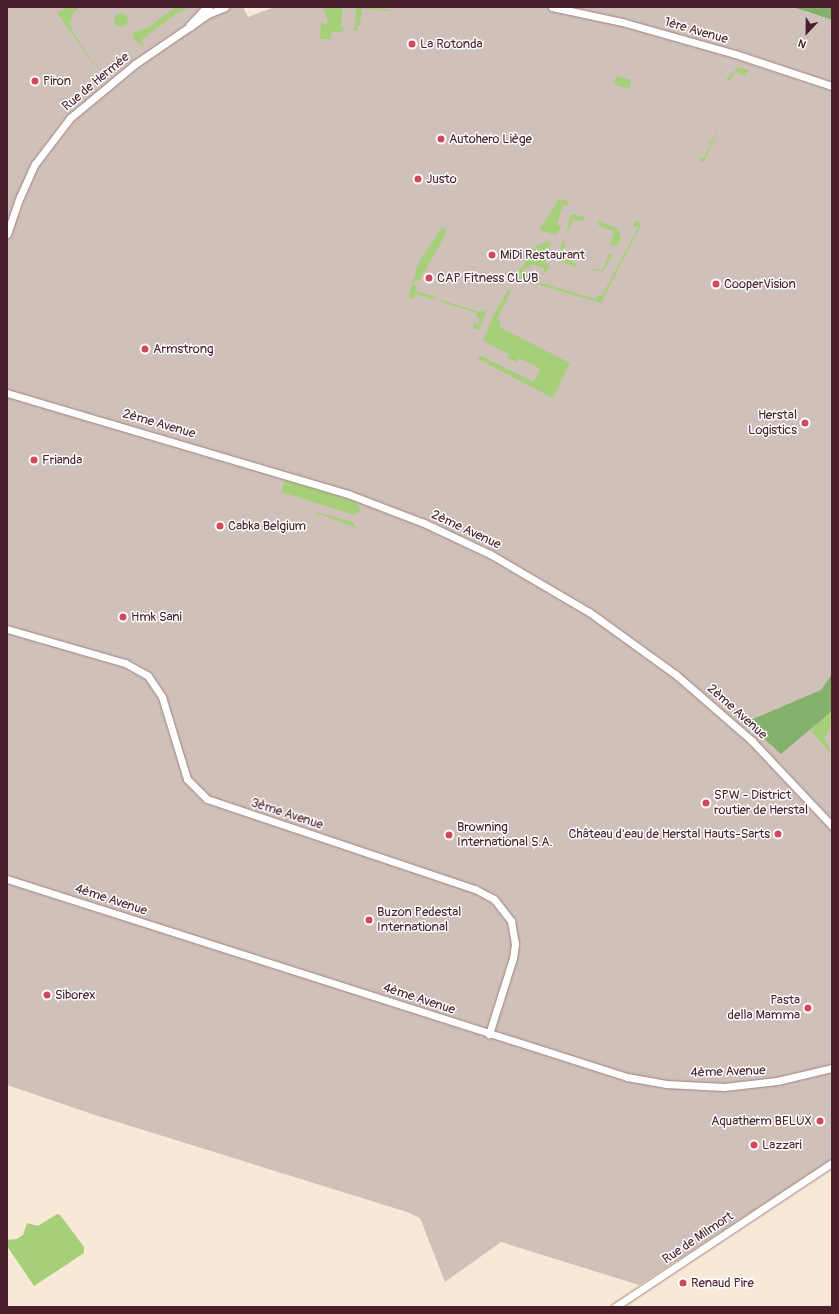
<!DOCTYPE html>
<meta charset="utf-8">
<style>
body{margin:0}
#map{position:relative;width:839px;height:1314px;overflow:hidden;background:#f8e8d6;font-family:Pangolin,sans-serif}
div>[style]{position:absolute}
.industrial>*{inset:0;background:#cfc0ba}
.green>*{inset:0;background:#a6cf7a;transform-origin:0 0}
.round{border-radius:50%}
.forest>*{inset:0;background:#84b26a}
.roads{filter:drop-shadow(0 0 1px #a18480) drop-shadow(0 0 1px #a18480)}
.secondary>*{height:7px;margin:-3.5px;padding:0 3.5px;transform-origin:3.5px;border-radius:3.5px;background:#fff}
.highway>*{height:9px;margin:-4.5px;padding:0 4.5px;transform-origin:4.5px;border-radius:4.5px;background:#fff}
.dots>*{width:11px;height:11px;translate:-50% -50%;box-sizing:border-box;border:2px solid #fff;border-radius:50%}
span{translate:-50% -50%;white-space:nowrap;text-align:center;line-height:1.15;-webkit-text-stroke:3px #fff;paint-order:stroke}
.street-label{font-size:13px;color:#4a1f2b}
.poi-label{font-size:13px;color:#4a1f2b}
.left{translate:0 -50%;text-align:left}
.right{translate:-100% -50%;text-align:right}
.frame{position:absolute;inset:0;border:8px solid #4a1f2b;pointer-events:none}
.north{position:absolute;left:787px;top:12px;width:40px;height:40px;-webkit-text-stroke:3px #fff;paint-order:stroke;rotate:202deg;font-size:11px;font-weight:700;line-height:16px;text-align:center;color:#4a1f2b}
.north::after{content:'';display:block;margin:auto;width:14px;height:18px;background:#4a1f2b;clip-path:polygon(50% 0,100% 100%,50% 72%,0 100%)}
</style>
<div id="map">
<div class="industrial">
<div style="clip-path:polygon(7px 7px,243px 7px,248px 17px,275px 7px,791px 7px,832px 20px,832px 1162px,639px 1285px,501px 1242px,445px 1282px,420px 1218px,407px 1212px,95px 1115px,7px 1085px)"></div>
</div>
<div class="green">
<div style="clip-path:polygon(68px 7px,80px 7px,73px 13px,70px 23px,73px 32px,102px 76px,57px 13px)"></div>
<div style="clip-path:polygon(176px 7px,191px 7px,177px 13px,141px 40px,144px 44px,142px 46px,134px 39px,133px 32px,147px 28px)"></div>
<div style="clip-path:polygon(323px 7px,347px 7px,343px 9px,341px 27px,346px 29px,341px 32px,331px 32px,331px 39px,320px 39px,321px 21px,325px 25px,328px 23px)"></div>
<div style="clip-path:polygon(356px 7px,379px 7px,394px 11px,362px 9px,360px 25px,357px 25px,357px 30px,350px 30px,355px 28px)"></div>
<div class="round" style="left:114px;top:13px;width:14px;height:14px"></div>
<div style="clip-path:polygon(738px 67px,749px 70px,745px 76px,735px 71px,730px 81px,726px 79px)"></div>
<div style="left:616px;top:76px;width:16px;height:9px;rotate:14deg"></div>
<div style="clip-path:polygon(721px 123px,704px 162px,700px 161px,699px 157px,703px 159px,711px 144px,707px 140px,712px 141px)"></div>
<div style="clip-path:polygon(559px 199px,568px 201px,567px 206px,563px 205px,557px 225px,561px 226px,559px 231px,556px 235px,539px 230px)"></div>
<div style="clip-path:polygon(573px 214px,584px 217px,585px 221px,573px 220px,566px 235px,570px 216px)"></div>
<div style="clip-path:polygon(600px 221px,618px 229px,621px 237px,618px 245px,610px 246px,614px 232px,598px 225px,597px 223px)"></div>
<div style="clip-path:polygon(635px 221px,642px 223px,601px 303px,522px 280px,520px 284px,513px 282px,533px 249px,546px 241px,551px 243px,545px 264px,550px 265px,548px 270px,543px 273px,544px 268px,531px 264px,529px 269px,525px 268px,523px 273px,528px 274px,527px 279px,596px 299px,598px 295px,602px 296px,638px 227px,633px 226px)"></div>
<div style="clip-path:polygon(442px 227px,446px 230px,444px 237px,419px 281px,414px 280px,413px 285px,417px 286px,416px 291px,436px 297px,435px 300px,415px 294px,414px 299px,408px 297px,418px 264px)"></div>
<div style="clip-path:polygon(565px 241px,562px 257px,577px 264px,574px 267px,558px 260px,562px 242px)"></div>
<div style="clip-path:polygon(611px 253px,612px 256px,603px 272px,587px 268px,603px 270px,608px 255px)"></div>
<div style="clip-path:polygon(508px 290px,511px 291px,497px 319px,501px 322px,499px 327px,570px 363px,553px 398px,478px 359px,479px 355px,534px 382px,537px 375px,540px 369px,519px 358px,516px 362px,508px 358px,509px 354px,483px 341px,494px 314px)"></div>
<div style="clip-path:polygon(441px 300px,480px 312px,487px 310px,479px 330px,473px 328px,474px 323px,479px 324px,480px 319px,476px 317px,477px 313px,441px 302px)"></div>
<div style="clip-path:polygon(285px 479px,356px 502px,361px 511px,354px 515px,281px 492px)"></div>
<div style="clip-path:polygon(317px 512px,353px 522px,356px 528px,320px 514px,316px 517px)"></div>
<div style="clip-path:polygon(832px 711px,832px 725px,825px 738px,832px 755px,810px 730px)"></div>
<div style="clip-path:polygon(57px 1214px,60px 1215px,84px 1247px,84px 1253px,34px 1286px,7px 1246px,7px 1240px,17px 1239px,23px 1235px,27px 1223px,38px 1226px)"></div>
</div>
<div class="forest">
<div style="clip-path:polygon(791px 7px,832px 7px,832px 20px,808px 12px)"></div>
<div style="clip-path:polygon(832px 674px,832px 711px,781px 754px,746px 722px,821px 690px)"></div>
</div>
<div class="roads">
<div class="secondary">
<div style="left:552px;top:7px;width:72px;rotate:12.1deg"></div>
<div style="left:622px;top:22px;width:117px;rotate:15.8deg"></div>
<div style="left:735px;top:54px;width:102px;rotate:18.3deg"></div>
<div style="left:7px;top:234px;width:39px;rotate:-71deg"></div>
<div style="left:20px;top:197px;width:36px;rotate:-66deg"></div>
<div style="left:35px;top:164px;width:58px;rotate:-52.7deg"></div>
<div style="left:70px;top:118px;width:85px;rotate:-39.7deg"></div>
<div style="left:135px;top:64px;width:88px;rotate:-34.4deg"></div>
<div style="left:208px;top:14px;width:18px;rotate:-22deg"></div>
<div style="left:7px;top:393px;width:356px;rotate:16.5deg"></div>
<div style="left:348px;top:494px;width:81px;rotate:20.9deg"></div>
<div style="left:424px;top:523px;width:73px;rotate:25.2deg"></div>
<div style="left:490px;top:554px;width:115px;rotate:30.4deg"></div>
<div style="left:589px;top:612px;width:106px;rotate:35.8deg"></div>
<div style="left:675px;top:674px;width:102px;rotate:41deg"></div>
<div style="left:752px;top:741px;width:117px;rotate:46.7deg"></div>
<div style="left:7px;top:629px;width:123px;rotate:16.1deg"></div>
<div style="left:125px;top:663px;width:26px;rotate:29deg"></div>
<div style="left:148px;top:676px;width:25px;rotate:56deg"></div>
<div style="left:162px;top:697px;width:86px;rotate:73deg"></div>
<div style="left:187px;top:779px;width:28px;rotate:45deg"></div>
<div style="left:207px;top:799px;width:283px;rotate:18.6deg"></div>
<div style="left:475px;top:889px;width:21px;rotate:28deg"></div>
<div style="left:494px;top:899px;width:28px;rotate:52deg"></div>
<div style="left:511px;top:921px;width:23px;rotate:80deg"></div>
<div style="left:515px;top:944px;width:14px;rotate:98deg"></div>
<div style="left:513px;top:958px;width:80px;rotate:107.5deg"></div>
<div style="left:7px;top:879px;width:651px;rotate:17.71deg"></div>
<div style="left:627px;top:1077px;width:40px;rotate:10deg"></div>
<div style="left:666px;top:1084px;width:58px;rotate:3deg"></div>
<div style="left:724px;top:1087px;width:53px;rotate:-6.5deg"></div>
<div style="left:777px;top:1081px;width:57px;rotate:-13.3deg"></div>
<div style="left:615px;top:1307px;width:260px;rotate:-33.6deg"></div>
</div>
<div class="highway">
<div style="left:190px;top:26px;width:26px;rotate:-47deg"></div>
</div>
</div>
<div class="dots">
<div style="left:412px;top:44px;background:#d1495b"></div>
<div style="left:35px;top:81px;background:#d1495b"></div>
<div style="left:441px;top:139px;background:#d1495b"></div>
<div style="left:418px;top:179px;background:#d1495b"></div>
<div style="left:492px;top:255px;background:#d1495b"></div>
<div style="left:429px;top:278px;background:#d1495b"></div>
<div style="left:716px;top:284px;background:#d1495b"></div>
<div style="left:145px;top:349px;background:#d1495b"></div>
<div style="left:805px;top:423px;background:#d1495b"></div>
<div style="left:34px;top:460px;background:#d1495b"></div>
<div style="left:220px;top:526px;background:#d1495b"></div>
<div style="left:123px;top:617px;background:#d1495b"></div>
<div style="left:706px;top:803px;background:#d1495b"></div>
<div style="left:778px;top:834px;background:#d1495b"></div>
<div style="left:449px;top:835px;background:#d1495b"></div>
<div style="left:369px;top:920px;background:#d1495b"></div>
<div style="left:47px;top:995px;background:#d1495b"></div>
<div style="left:808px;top:1008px;background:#d1495b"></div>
<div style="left:820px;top:1121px;background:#d1495b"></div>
<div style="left:754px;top:1145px;background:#d1495b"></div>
<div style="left:683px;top:1283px;background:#d1495b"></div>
</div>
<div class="street-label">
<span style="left:696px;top:31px;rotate:16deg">1ère Avenue</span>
<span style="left:96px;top:82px;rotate:-40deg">Rue de Hermée</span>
<span style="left:159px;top:424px;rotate:16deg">2ème Avenue</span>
<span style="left:466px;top:530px;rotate:25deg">2ème Avenue</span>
<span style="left:737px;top:712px;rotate:42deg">2ème Avenue</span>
<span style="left:287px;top:814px;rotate:18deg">3ème Avenue</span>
<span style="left:111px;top:900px;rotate:18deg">4ème Avenue</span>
<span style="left:419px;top:999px;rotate:18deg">4ème Avenue</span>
<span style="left:728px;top:1072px;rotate:-2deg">4ème Avenue</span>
<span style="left:698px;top:1238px;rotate:-34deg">Rue de Milmort</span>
</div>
<div class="poi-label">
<span class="left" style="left:420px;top:44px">La Rotonda</span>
<span class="left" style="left:43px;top:81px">Piron</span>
<span class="left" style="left:449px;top:139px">Autohero Liège</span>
<span class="left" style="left:426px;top:179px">Justo</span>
<span class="left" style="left:500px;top:255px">MiDi Restaurant</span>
<span class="left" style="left:437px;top:278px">CAP Fitness CLUB</span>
<span class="left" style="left:724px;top:284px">CooperVision</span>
<span class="left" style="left:153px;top:349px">Armstrong</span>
<span class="right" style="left:797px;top:423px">Herstal<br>Logistics</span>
<span class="left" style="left:42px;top:460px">Frianda</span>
<span class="left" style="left:228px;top:526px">Cabka Belgium</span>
<span class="left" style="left:131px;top:617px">Hmk Sani</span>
<span class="left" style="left:714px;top:803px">SPW - District<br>routier de Herstal</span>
<span class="left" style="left:457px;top:835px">Browning<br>International S.A.</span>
<span class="right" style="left:770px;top:834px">Château d'eau de Herstal Hauts-Sarts</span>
<span class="left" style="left:377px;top:920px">Buzon Pedestal<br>International</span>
<span class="left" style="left:55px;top:995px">Siborex</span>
<span class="right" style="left:800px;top:1008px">Pasta<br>della Mamma</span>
<span class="right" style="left:812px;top:1121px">Aquatherm BELUX</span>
<span class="left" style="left:762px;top:1145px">Lazzari</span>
<span class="left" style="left:691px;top:1283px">Renaud Pire</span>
</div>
<div class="frame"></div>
<div class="north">N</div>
</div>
